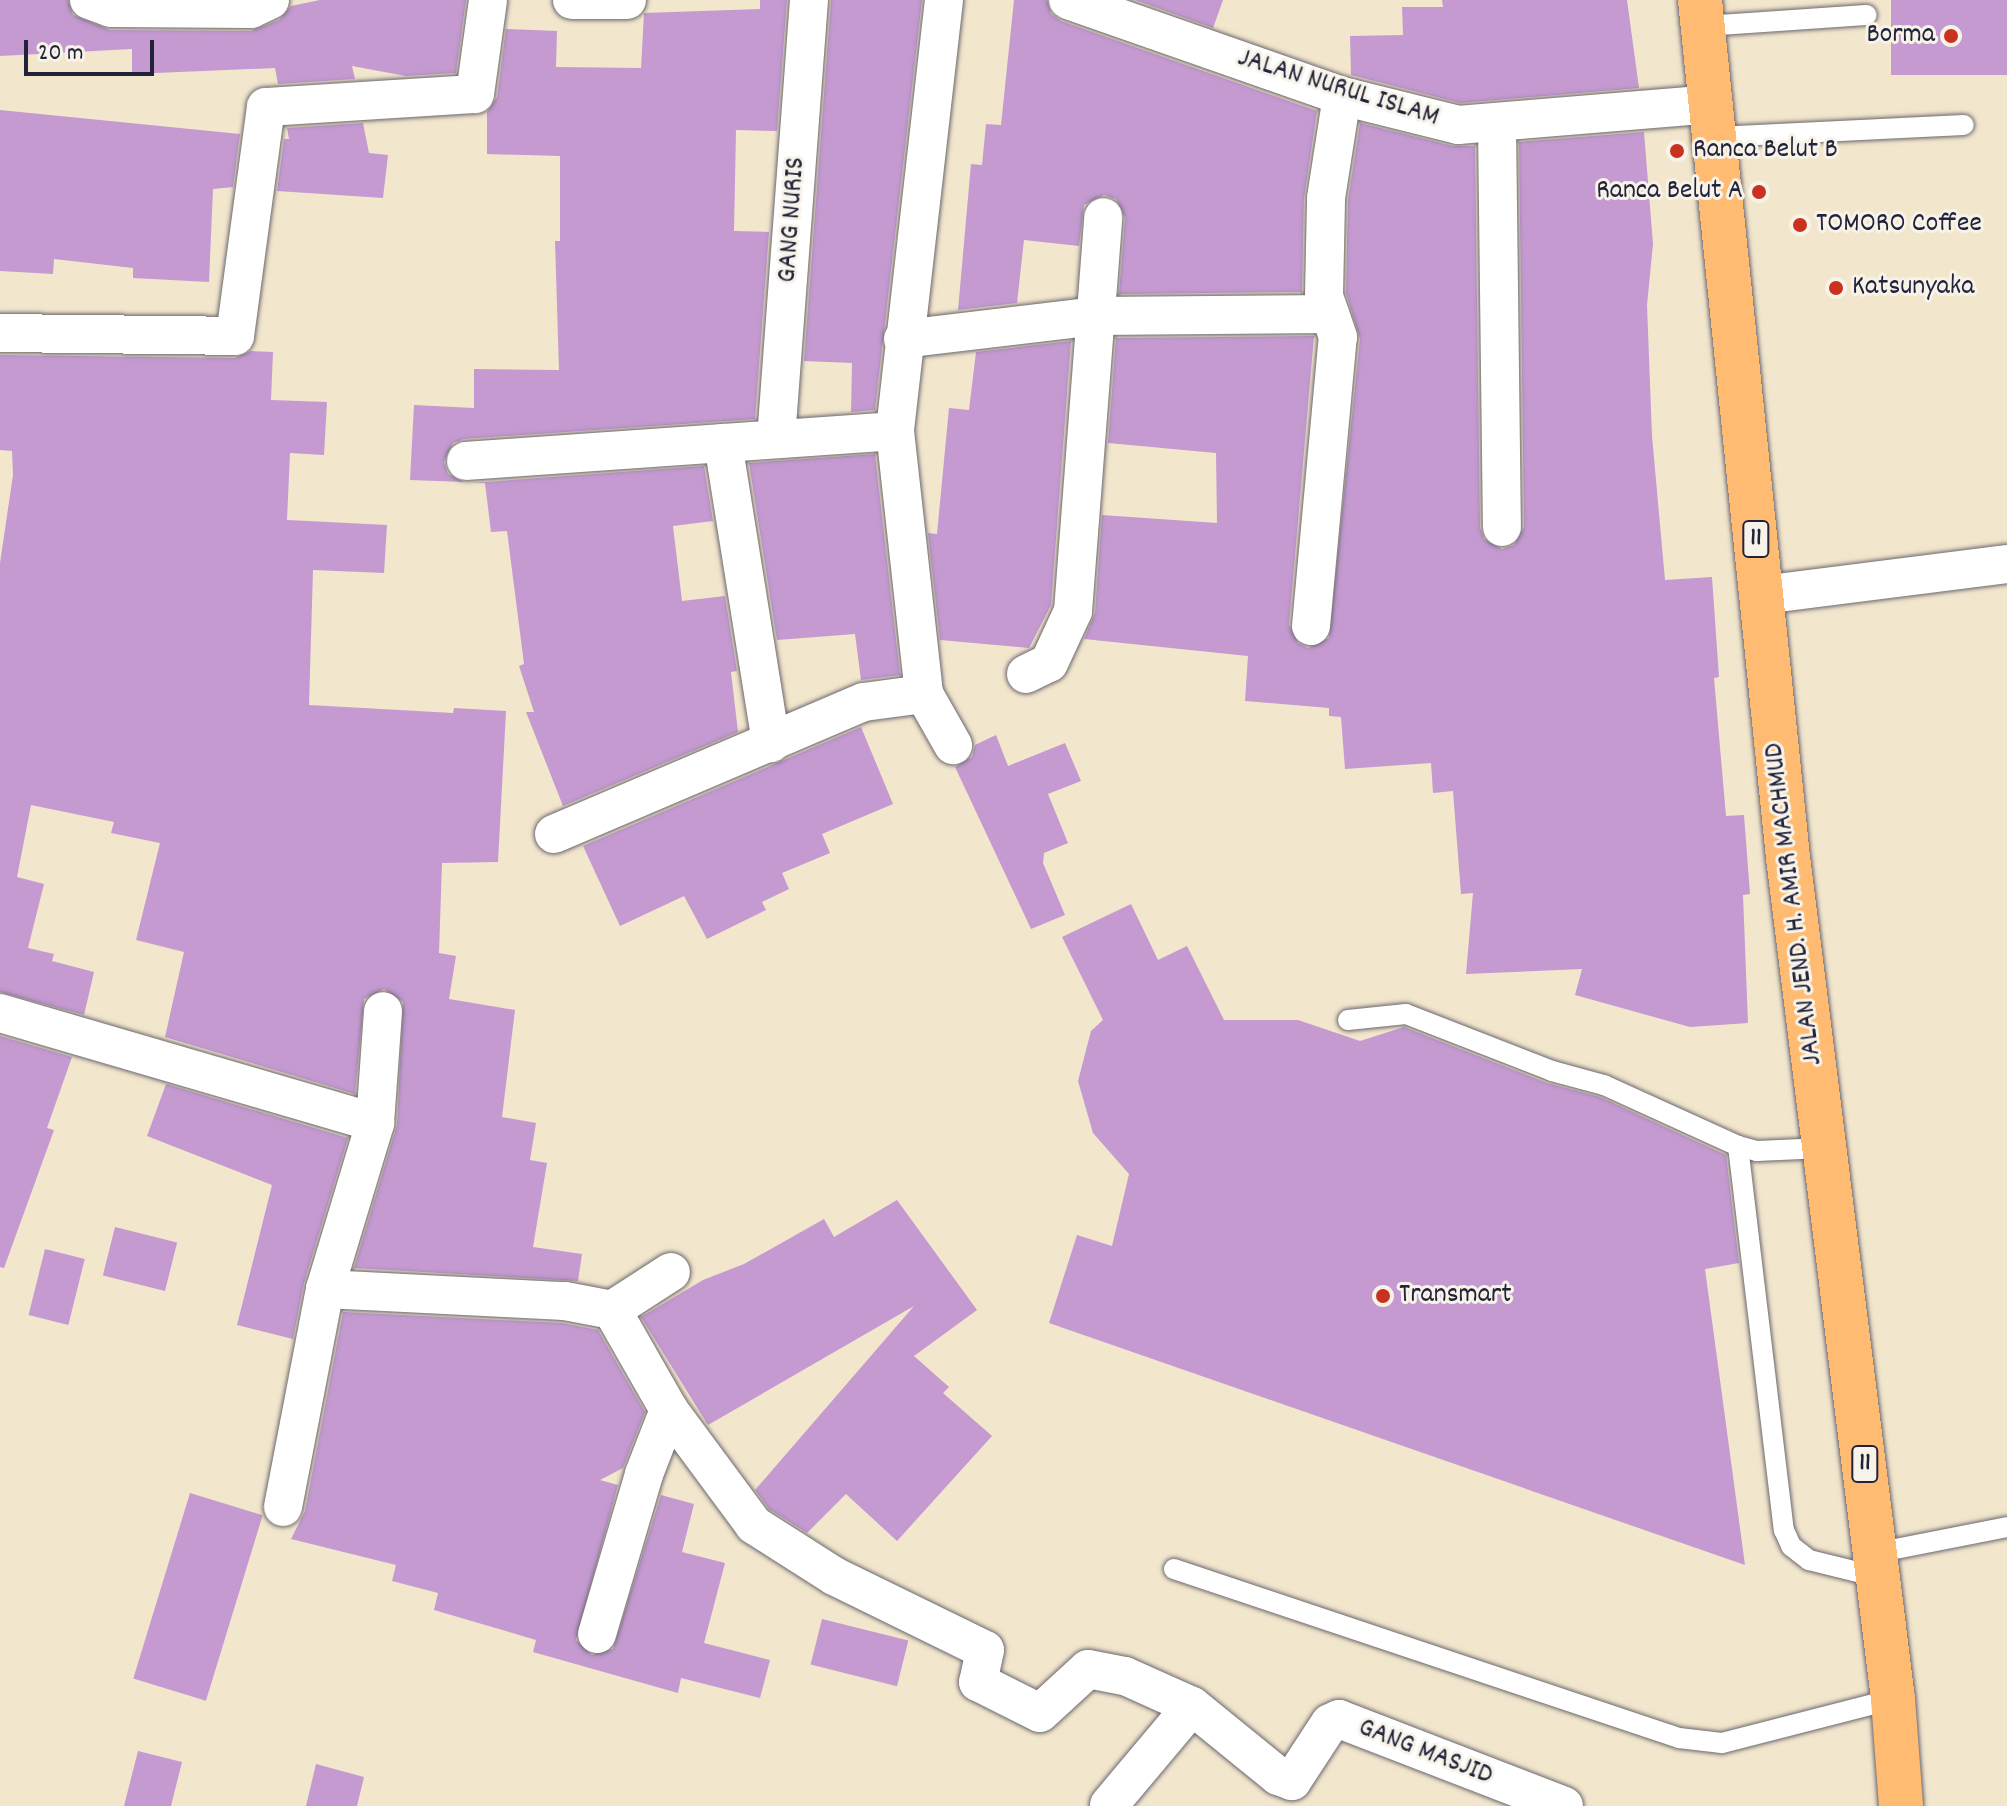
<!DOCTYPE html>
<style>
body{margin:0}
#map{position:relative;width:2007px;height:1806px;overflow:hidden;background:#f2e6cd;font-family:Dekko,sans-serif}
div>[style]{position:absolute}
.building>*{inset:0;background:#c49ad1;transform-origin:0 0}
.roads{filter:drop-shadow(0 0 2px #6b676e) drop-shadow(0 0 2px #6b676e)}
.lane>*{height:20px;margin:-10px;padding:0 10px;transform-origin:10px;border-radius:10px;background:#fff}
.street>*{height:38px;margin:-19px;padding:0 19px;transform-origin:19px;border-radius:19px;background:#fff}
.highway>*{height:44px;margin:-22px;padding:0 22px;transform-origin:22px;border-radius:22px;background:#ffbb71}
.dots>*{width:22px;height:22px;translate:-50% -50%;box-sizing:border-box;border:4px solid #f7f3e8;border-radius:50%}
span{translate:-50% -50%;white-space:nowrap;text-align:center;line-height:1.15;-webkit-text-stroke:6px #f7f3e8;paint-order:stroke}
.shield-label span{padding:2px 6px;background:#f7f3e8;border:2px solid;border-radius:6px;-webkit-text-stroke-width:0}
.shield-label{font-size:26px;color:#22223b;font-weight:700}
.poi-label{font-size:28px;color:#22223b}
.right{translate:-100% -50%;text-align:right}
.left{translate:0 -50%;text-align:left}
.street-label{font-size:28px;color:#22223b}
.scale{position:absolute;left:24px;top:40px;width:130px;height:36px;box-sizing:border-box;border:4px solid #22223b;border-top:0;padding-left:10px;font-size:24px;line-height:28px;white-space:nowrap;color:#22223b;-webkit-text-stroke:6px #f7f3e8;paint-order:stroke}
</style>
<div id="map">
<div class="building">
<div style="clip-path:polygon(0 0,68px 0,73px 15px,110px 30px,251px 31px,279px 20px,291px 6px,320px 0,466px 0,456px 73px,406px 76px,352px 66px,355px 79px,278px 84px,275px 68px,132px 74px,132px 49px,0 56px)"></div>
<div style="clip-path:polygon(760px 0,787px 0,777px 131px,736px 130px,734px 231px,769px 232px,755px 419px,464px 439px,453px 443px,444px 462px,448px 474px,464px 482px,410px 480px,414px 405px,474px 408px,474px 369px,559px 370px,555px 241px,560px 241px,560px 156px,487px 154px,487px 112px,497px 97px,506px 29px,557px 31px,556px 67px,641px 68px,644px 13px,760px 9px)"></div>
<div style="clip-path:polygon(831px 0,922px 0,875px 410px,851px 412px,852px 363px,804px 361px)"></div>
<div style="clip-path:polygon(1014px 0,1047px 0,1051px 14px,1061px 21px,1317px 111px,1304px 198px,1302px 292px,1119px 294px,1125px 218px,1116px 199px,1104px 195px,1084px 205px,1079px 246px,1024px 240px,1017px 303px,958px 310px,971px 164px,982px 165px,986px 124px,1001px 125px)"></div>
<div style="clip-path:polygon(1135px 0,1223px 0,1213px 28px)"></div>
<div style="clip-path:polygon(1442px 0,1627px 0,1639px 88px,1460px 103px,1351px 75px,1350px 36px,1403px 35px,1402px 7px,1443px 7px)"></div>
<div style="left:1891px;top:0;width:116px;height:75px"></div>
<div style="clip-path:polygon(0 110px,240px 134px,233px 187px,213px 189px,209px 282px,133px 278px,133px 268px,54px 259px,53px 274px,0 271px)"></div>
<div style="clip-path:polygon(363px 123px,369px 153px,388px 155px,383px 198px,277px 191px,284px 139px,289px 139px,287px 128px)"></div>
<div style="clip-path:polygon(1360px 123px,1453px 146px,1475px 146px,1480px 527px,1484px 539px,1502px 549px,1514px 545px,1524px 527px,1519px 142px,1644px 132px,1653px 244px,1647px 305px,1652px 436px,1665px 580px,1712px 577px,1719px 677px,1714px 678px,1726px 816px,1744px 815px,1750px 894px,1743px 895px,1748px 1023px,1690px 1027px,1575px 995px,1582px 969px,1466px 974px,1473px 893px,1461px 894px,1453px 791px,1433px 793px,1431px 763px,1345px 769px,1341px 717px,1329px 716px,1329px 708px,1245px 701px,1248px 656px,1084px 639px,1095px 613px,1102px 515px,1217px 523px,1216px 453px,1108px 443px,1116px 338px,1314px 336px,1289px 625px,1298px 643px,1308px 648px,1329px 638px,1360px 339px,1346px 293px,1348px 200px)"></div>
<div style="clip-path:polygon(1071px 341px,1051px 605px,1029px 648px,940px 640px,928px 533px,937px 534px,949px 408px,969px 410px,976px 352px)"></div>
<div style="clip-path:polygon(251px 351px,273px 352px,271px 400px,327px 402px,324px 455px,290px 453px,287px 520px,387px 525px,384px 573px,313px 570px,309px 705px,453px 713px,454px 708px,506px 711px,498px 862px,442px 863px,439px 953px,456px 956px,449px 999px,515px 1010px,502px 1117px,536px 1123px,530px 1160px,547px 1163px,533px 1247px,582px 1254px,578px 1281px,354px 1268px,397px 1125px,403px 1002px,384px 989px,364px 999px,355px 1094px,165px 1037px,184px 952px,136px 940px,160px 843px,111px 833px,114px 822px,31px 805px,17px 877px,44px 884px,28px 948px,54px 954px,52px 961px,94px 972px,84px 1015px,0 992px,0 563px,13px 475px,12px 451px,0 450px,0 355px,235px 358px)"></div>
<div style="clip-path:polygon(875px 454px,900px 675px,861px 680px,855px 634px,777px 640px,749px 463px)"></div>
<div style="clip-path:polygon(704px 466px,713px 521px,673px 526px,682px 601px,725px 596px,737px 671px,731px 672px,738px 732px,563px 806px,526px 712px,534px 712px,519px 666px,524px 664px,507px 531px,491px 532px,485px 483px,472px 483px)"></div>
<div style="clip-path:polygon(861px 727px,893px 804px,822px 834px,830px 853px,782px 873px,789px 889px,762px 902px,766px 910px,707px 939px,684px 896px,620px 926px,583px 846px)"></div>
<div style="clip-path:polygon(996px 735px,1008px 766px,1065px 743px,1081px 781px,1048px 794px,1068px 843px,1044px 853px,1043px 863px,1065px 915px,1031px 929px,955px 767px,972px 757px,975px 745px)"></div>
<div style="clip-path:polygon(1131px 904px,1158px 960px,1187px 946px,1224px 1020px,1298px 1020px,1360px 1041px,1404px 1027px,1547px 1083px,1600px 1097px,1726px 1155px,1739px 1263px,1705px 1269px,1745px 1565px,1049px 1323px,1077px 1235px,1112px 1246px,1129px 1174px,1093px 1133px,1078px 1081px,1091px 1031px,1103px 1020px,1062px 937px)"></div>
<div style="clip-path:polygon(0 1036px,72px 1057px,47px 1128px,54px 1130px,4px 1268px,0 1267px)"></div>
<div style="clip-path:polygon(166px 1084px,348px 1138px,304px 1283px,293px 1339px,237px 1325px,272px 1185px,147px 1136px)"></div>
<div style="clip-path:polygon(897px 1200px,977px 1310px,914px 1356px,949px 1387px,943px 1393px,992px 1436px,897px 1541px,846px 1494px,807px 1533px,769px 1509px,755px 1490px,914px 1306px,708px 1425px,641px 1317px,703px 1280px,744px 1264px,824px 1219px,834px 1237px)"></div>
<div style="left:115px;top:1227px;width:64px;height:50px;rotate:14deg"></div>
<div style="left:45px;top:1249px;width:41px;height:68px;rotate:14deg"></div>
<div style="clip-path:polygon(343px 1312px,562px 1323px,598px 1330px,645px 1412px,623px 1468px,600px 1480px,618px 1485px,576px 1640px,592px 1655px,613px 1649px,661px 1495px,694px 1504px,682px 1552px,725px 1563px,704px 1643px,770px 1660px,760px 1698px,681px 1678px,678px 1693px,533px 1652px,536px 1640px,434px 1610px,438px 1593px,392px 1581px,396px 1565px,291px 1539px,305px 1511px)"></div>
<div style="left:190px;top:1493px;width:76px;height:194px;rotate:17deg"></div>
<div style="left:822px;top:1619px;width:89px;height:47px;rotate:14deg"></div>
<div style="clip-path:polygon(138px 1751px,182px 1762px,171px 1806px,124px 1806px)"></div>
<div style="clip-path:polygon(316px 1764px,364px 1777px,357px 1806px,306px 1806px)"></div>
</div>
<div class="roads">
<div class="lane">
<div style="left:1704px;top:26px;width:163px;rotate:-3.9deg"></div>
<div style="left:1716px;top:137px;width:248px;rotate:-2.8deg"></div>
<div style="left:1348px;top:1020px;width:58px;rotate:-5.9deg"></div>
<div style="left:1406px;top:1014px;width:157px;rotate:21.3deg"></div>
<div style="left:1552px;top:1071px;width:54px;rotate:15.1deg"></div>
<div style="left:1604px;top:1085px;width:147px;rotate:24.5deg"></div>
<div style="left:1738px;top:1146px;width:20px;rotate:15deg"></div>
<div style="left:1757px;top:1151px;width:67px;rotate:-2.6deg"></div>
<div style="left:1738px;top:1146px;width:387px;rotate:83.2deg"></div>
<div style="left:1784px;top:1530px;width:17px;rotate:66deg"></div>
<div style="left:1791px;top:1546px;width:23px;rotate:38deg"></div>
<div style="left:1809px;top:1560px;width:71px;rotate:13.8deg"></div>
<div style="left:1875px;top:1553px;width:135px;rotate:-11.1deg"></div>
<div style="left:1174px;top:1569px;width:533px;rotate:18.5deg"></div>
<div style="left:1679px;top:1738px;width:43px;rotate:6.6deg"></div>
<div style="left:1722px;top:1743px;width:177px;rotate:-14.4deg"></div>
</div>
<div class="street">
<div style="left:89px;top:0;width:23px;rotate:20deg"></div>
<div style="left:111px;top:8px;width:140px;rotate:0.4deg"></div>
<div style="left:251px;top:9px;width:21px;rotate:-25deg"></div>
<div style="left:572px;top:0;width:55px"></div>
<div style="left:944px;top:0;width:434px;rotate:96.5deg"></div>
<div style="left:895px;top:431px;width:265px;rotate:83.7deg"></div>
<div style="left:924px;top:694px;width:59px;rotate:60.4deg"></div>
<div style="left:1068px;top:0;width:290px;rotate:19.3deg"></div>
<div style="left:1342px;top:96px;width:120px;rotate:14deg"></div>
<div style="left:1458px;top:125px;width:256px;rotate:-4.7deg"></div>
<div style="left:1497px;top:125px;width:402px;rotate:89.3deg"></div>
<div style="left:0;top:333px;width:235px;rotate:0.7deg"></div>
<div style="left:235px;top:336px;width:231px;rotate:-82.3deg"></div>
<div style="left:266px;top:107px;width:209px;rotate:-3.6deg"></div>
<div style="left:475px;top:94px;width:95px;rotate:-82.1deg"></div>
<div style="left:903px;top:339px;width:194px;rotate:-6.8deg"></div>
<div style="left:1096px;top:316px;width:234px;rotate:-0.5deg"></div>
<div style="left:776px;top:439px;width:440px;rotate:-85.7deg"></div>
<div style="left:723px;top:443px;width:304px;rotate:80.9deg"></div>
<div style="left:466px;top:461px;width:430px;rotate:-4deg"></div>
<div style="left:1762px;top:595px;width:247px;rotate:-7.2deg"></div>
<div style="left:1311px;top:626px;width:290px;rotate:-84.7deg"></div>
<div style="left:1338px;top:337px;width:43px;rotate:-108.9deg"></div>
<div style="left:1324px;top:296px;width:98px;rotate:-88.8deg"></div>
<div style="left:1326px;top:198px;width:103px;rotate:-81.1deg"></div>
<div style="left:1026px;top:674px;width:25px;rotate:-26deg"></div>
<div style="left:1049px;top:663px;width:57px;rotate:-65.2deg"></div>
<div style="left:1073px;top:611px;width:395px;rotate:-85.6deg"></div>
<div style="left:554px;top:834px;width:337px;rotate:-23.1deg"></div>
<div style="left:864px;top:702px;width:61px;rotate:-7.6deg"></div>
<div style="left:0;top:1013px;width:391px;rotate:16.3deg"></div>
<div style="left:325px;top:1289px;width:240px;rotate:2.9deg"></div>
<div style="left:565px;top:1301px;width:48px;rotate:10.8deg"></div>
<div style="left:612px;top:1310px;width:70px;rotate:-32.8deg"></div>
<div style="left:612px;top:1310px;width:115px;rotate:60.3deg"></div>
<div style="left:669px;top:1410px;width:143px;rotate:53.5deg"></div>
<div style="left:754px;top:1525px;width:95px;rotate:32.5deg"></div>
<div style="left:834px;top:1576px;width:168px;rotate:26.1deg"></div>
<div style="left:985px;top:1650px;width:33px;rotate:102deg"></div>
<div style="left:978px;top:1682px;width:69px;rotate:26.6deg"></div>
<div style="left:1040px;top:1713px;width:65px;rotate:-42.5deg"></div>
<div style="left:1088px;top:1669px;width:38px;rotate:11deg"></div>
<div style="left:1125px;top:1676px;width:73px;rotate:24.1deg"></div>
<div style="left:1192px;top:1706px;width:111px;rotate:39.1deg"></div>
<div style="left:1278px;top:1776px;width:15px;rotate:20deg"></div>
<div style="left:1292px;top:1781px;width:69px;rotate:-56.8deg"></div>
<div style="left:1330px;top:1723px;width:10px;rotate:-24deg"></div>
<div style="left:1339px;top:1719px;width:241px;rotate:21.1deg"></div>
<div style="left:283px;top:1507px;width:222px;rotate:-79.1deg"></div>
<div style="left:325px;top:1289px;width:173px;rotate:-73.2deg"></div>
<div style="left:375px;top:1123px;width:112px;rotate:-85.9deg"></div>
<div style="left:597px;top:1634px;width:167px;rotate:-73.6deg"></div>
<div style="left:644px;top:1474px;width:69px;rotate:-68.7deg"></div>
<div style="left:1109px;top:1805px;width:129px;rotate:-50deg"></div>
</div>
<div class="highway">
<div style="left:1700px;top:0;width:862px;rotate:84.14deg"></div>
<div style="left:1788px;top:857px;width:849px;rotate:82.89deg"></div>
<div style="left:1893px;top:1699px;width:107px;rotate:85.7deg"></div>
</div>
</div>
<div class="dots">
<div style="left:1951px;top:36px;background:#c8321e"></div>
<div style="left:1677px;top:151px;background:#c8321e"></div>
<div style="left:1759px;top:192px;background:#c8321e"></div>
<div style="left:1800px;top:225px;background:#c8321e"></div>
<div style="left:1836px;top:288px;background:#c8321e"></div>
<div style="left:1383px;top:1296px;background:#c8321e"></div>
</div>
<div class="shield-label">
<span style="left:1756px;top:539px">11</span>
<span style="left:1865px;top:1464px">11</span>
</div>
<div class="poi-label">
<span class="right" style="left:1935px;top:36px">Borma</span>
<span class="left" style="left:1693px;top:151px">Ranca Belut B</span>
<span class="right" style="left:1743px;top:192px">Ranca Belut A</span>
<span class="left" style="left:1816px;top:225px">TOMORO Coffee</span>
<span class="left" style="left:1852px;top:288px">Katsunyaka</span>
<span class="left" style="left:1399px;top:1296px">Transmart</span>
</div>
<div class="street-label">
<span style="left:1338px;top:89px;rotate:17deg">JALAN NURUL ISLAM</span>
<span style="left:793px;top:220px;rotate:-86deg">GANG NURIS</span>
<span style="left:1795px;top:904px;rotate:-97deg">JALAN JEND. H. AMIR MACHMUD</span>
<span style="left:1425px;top:1753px;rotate:21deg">GANG MASJID</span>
</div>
<div class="scale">20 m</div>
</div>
